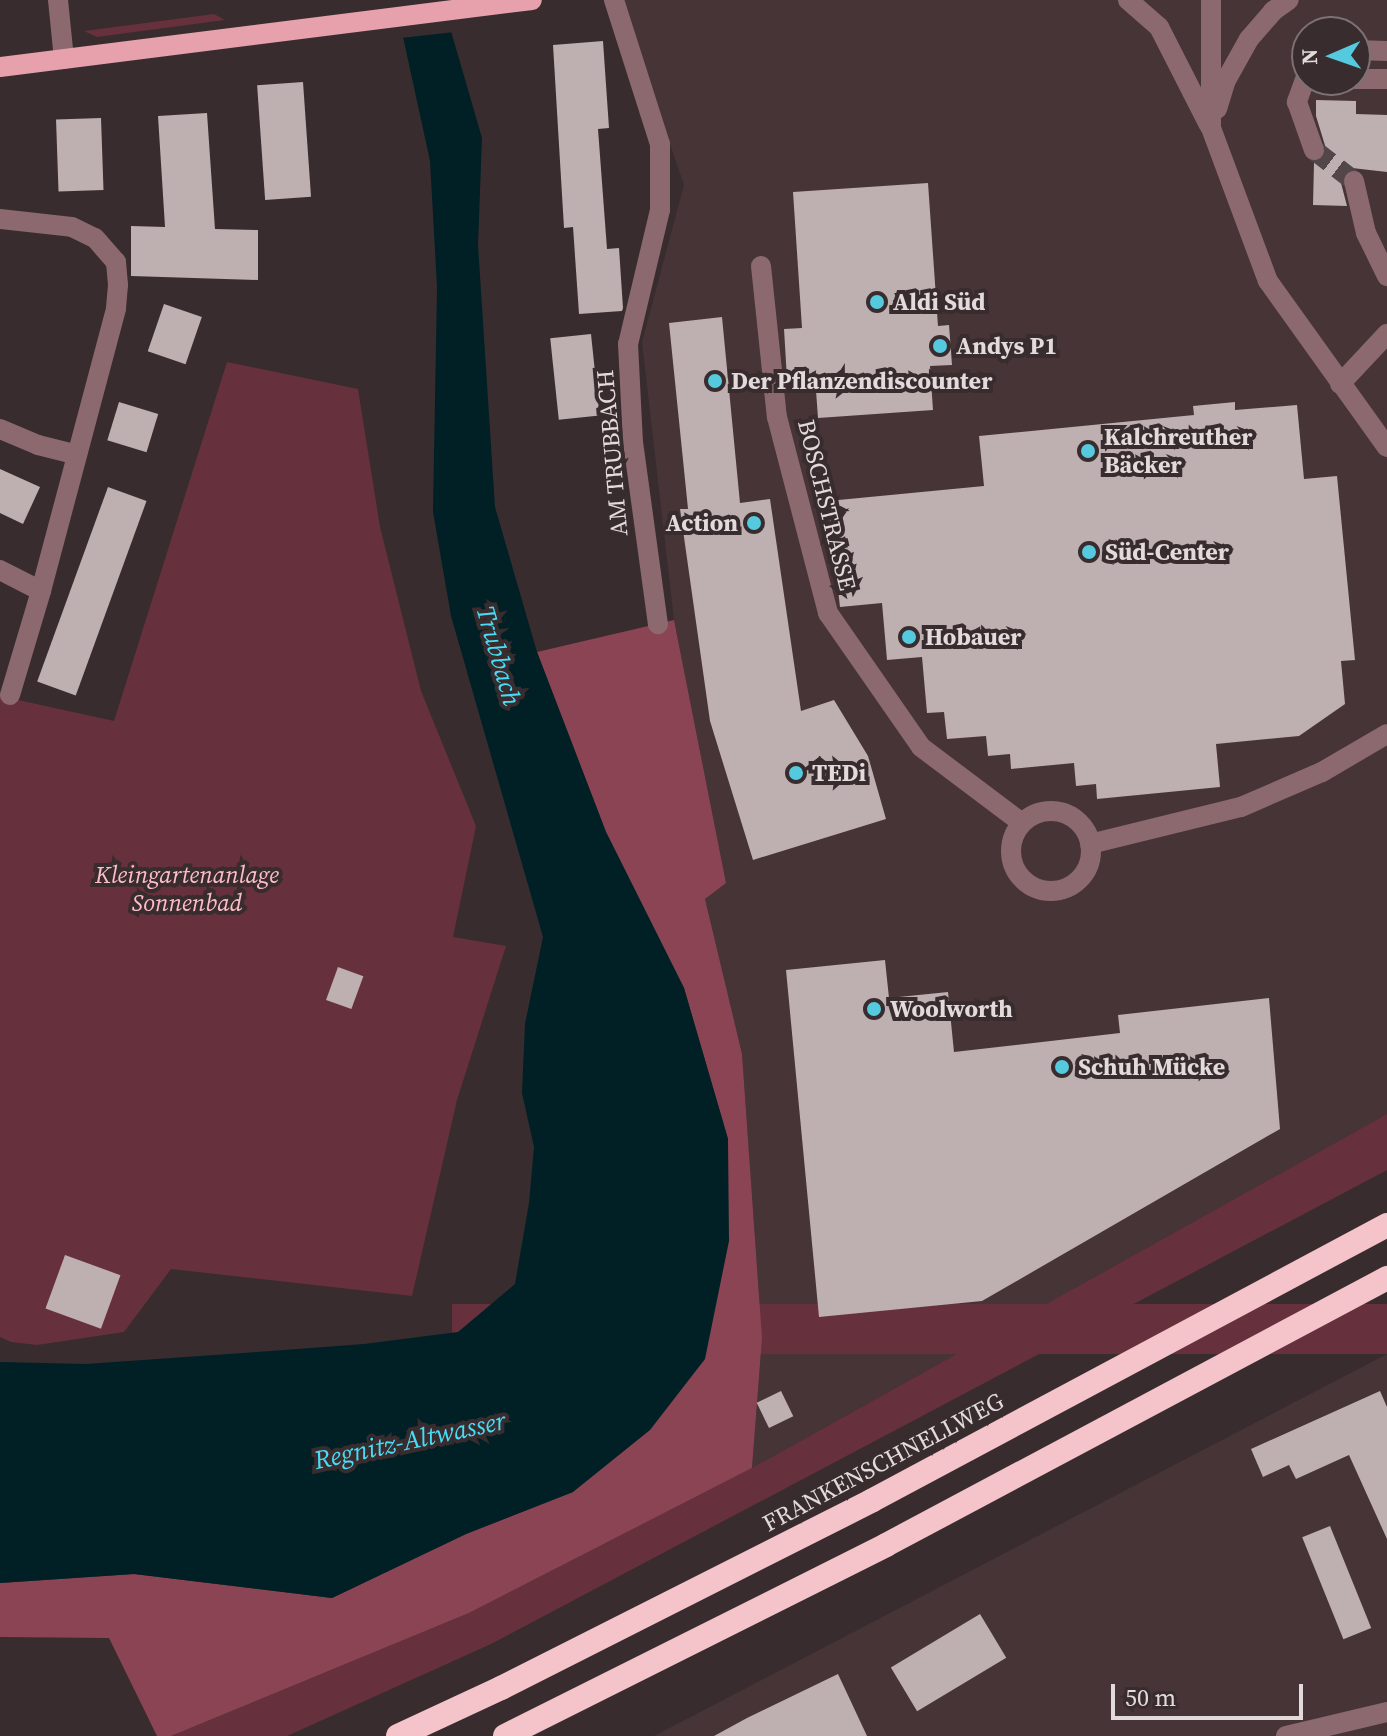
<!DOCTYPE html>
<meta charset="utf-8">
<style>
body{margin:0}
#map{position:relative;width:1387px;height:1736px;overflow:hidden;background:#382c2e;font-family:"Source Serif 4",serif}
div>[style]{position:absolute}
.built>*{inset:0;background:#473437}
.green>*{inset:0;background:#66313c;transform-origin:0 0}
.forest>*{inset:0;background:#8b4453}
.water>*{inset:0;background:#002026}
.pier>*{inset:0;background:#382c2e}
.building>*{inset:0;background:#beafb1;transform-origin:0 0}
.minor-tunnel>*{height:20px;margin-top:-10px;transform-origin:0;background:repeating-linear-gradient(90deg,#524648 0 20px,transparent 0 30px)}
.minor>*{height:20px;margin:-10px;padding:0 10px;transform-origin:10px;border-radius:10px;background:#8b696e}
.minor>.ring{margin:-10px;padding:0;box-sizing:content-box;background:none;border:20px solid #8b696e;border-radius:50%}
.major>*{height:20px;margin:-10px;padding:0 10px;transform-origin:10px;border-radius:10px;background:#e6a1ad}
.highway>*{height:24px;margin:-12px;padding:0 12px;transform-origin:12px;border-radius:12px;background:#f5c3ca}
.dots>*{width:22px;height:22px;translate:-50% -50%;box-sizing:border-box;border:4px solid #382c2e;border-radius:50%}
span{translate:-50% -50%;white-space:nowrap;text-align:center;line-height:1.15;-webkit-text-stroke:8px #382c2e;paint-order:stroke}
.poi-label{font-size:24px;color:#e2dadb;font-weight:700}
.left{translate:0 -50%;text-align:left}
.right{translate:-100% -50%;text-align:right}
.street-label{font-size:24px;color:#e2dadb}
.park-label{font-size:24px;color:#febdc7;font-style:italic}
.water-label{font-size:26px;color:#46def7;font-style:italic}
.north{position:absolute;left:1291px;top:16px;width:80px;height:80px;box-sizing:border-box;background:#382c2e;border:2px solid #7c7273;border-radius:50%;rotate:268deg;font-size:22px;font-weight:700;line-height:32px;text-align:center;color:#e2dadb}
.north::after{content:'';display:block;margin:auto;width:28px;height:36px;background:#55cade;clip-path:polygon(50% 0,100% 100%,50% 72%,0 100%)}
.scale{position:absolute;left:1111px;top:1684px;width:192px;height:36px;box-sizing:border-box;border:4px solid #e2dadb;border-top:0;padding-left:10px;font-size:24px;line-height:28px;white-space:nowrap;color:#e2dadb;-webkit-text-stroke:6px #382c2e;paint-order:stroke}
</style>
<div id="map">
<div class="built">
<div style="clip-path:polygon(evenodd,621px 0,1387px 0,1387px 1114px,752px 1468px,762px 1338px,742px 1054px,705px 899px,726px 883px,674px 620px,642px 342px,684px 185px,621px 0,1307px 32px,1355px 32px,1355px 80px,1307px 80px,1307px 32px)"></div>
<div style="clip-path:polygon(1387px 1354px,1387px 1736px,654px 1736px)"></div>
</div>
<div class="green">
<div style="clip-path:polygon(214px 14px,225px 20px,97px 37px,84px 31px)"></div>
<div style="clip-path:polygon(227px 362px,358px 389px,380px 527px,421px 691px,476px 826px,453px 937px,506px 946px,457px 1100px,412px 1296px,171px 1269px,124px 1332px,37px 1345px,11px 1342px,0 1337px,0 696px,114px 721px)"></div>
<div style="clip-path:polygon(1387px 1114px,1387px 1170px,491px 1644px,287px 1736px,171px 1736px,469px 1613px,752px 1468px)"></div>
<div style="left:1387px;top:1304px;width:50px;height:935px;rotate:90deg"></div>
</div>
<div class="forest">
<div style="clip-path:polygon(674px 620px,726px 883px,705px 899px,742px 1054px,762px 1338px,752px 1468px,469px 1613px,171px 1736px,157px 1736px,109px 1638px,0 1637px,0 1583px,134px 1574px,332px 1598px,466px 1534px,573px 1492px,728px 1139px,684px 988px,606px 832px,537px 652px)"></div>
</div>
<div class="water">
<div style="clip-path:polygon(395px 0,442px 0,482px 138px,478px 245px,495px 507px,537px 652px,606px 832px,684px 988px,728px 1139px,729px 1241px,705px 1359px,650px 1430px,573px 1492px,466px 1534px,332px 1598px,134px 1574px,0 1583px,0 1362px,86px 1364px,243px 1353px,364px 1344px,458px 1332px,515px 1284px,529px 1203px,534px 1147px,522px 1093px,525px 1024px,543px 937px,451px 616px,433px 512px,437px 287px,430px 161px)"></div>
</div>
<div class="pier">
<div style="clip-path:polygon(391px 0,446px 0,455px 32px,401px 38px)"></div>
</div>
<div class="building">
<div style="clip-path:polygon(603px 41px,609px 128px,598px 129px,607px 249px,619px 248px,623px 308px,622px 311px,579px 314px,573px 227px,564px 228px,553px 45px)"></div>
<div style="left:303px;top:82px;width:115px;height:46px;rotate:86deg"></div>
<div style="clip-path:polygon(1316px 100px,1356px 101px,1356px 114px,1387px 115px,1387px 172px,1352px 168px,1346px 171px,1341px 183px,1347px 206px,1313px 205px,1314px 163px,1323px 159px,1327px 152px,1316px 116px)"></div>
<div style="clip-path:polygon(207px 113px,215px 229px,258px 230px,258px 280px,131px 276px,131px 226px,165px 227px,158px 116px)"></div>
<div style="left:101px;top:118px;width:72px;height:45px;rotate:88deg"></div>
<div style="clip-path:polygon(928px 183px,938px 326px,949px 325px,952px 365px,930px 366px,933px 410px,818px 418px,815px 377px,787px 379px,784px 329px,802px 328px,793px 192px)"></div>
<div style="left:164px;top:304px;width:40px;height:50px;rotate:19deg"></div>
<div style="clip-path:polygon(722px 317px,740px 503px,770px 499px,801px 711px,834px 700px,868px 756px,886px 819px,753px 860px,710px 721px,680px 509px,688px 509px,669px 323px)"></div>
<div style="left:591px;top:334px;width:82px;height:41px;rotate:84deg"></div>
<div style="left:119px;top:402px;width:41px;height:40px;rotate:17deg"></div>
<div style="clip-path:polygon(1235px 402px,1235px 410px,1297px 405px,1304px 479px,1337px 476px,1355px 660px,1341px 661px,1345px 704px,1299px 736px,1216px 744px,1220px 787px,1097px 799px,1096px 784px,1076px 786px,1074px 763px,1011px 769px,1010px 754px,988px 756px,986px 736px,947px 739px,944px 712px,927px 713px,922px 657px,887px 660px,882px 603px,840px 607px,828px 501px,984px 486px,979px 436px,1194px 415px,1193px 406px)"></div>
<div style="clip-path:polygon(0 469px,40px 487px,23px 524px,0 513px)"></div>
<div style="left:108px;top:487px;width:41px;height:207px;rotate:20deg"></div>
<div style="clip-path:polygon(885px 960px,889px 998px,948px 992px,954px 1052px,1120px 1033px,1118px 1015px,1269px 998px,1280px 1129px,982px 1301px,819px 1317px,786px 970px)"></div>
<div style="left:338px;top:967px;width:27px;height:35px;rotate:20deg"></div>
<div style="left:65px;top:1255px;width:59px;height:57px;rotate:20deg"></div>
<div style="left:781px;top:1391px;width:28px;height:27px;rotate:64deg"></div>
<div style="clip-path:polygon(1380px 1391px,1387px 1407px,1387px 1539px,1349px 1455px,1296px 1479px,1289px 1465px,1263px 1477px,1251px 1449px)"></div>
<div style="left:1330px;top:1526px;width:110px;height:30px;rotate:68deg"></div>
<div style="left:980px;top:1614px;width:51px;height:104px;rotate:59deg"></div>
<div style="clip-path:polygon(838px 1674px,867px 1736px,714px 1736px,747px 1718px)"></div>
</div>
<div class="minor-tunnel">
<div style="left:1314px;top:150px;width:51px;rotate:37.8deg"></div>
</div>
<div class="minor">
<div style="left:58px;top:0;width:59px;rotate:84.2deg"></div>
<div style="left:614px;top:0;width:151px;rotate:72.3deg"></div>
<div style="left:660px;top:144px;width:66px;rotate:90deg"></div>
<div style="left:660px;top:210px;width:138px;rotate:103.4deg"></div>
<div style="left:628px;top:344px;width:98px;rotate:87.1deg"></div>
<div style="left:633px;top:442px;width:184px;rotate:82.2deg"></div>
<div style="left:1128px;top:0;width:41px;rotate:41.1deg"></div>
<div style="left:1159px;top:27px;width:110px;rotate:63deg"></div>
<div style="left:1211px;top:0;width:128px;rotate:90deg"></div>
<div style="left:1211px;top:128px;width:163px;rotate:69.6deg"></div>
<div style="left:1268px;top:281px;width:204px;rotate:54.4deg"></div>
<div style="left:1355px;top:50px;width:32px;rotate:2deg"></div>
<div style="left:1307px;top:74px;width:30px;rotate:110deg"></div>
<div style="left:1297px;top:102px;width:51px;rotate:70.5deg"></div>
<div style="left:1355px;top:79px;width:32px"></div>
<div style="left:1217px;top:109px;width:28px;rotate:-73deg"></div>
<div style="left:1225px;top:82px;width:49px;rotate:-60.8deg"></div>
<div style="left:1249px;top:39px;width:37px;rotate:-49deg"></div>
<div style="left:1273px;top:11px;width:19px;rotate:-35deg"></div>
<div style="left:1354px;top:181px;width:53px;rotate:77deg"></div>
<div style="left:1366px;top:233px;width:48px;rotate:64deg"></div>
<div style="left:0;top:219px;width:72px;rotate:6.3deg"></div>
<div style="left:72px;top:227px;width:25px;rotate:26deg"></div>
<div style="left:95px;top:238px;width:32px;rotate:49deg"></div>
<div style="left:116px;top:262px;width:23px;rotate:85deg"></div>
<div style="left:118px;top:285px;width:24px;rotate:95deg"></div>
<div style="left:116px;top:309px;width:292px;rotate:104.9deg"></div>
<div style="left:41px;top:591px;width:46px;rotate:-152.9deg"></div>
<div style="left:761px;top:266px;width:152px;rotate:84deg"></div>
<div style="left:777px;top:417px;width:203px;rotate:75.4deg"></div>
<div style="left:828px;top:613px;width:163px;rotate:55.2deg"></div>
<div style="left:921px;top:747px;width:126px;rotate:37deg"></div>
<div style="left:1340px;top:384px;width:69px;rotate:-46.8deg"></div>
<div style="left:0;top:429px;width:41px;rotate:22.8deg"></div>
<div style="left:38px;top:445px;width:38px;rotate:14deg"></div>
<div style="left:10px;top:695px;width:109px;rotate:-73.4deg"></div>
<div class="ring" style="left:1011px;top:811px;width:60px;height:60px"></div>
<div style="left:1090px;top:844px;width:155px;rotate:-13.8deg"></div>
<div style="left:1241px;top:807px;width:88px;rotate:-23.4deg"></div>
<div style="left:1322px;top:772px;width:75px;rotate:-30.3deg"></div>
<div style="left:1286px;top:1736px;width:104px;rotate:-13.4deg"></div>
</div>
<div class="major">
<div style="left:0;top:67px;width:536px;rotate:-7.18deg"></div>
</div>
<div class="highway">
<div style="left:398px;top:1736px;width:114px;rotate:-25deg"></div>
<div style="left:501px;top:1688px;width:415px;rotate:-26.8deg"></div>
<div style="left:871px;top:1501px;width:585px;rotate:-28.14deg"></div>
<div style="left:505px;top:1736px;width:426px;rotate:-26.6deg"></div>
<div style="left:886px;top:1545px;width:568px;rotate:-28.05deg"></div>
</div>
<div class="dots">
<div style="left:877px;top:302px;background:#55cade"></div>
<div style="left:940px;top:346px;background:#55cade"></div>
<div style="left:715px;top:381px;background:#55cade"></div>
<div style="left:1088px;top:451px;background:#55cade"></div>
<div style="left:754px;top:523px;background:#55cade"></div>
<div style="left:1089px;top:552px;background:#55cade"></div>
<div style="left:909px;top:637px;background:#55cade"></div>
<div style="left:796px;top:773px;background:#55cade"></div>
<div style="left:874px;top:1009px;background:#55cade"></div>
<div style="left:1062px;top:1067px;background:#55cade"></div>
</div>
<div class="poi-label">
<span class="left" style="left:893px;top:302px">Aldi Süd</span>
<span class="left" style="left:956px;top:346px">Andys P1</span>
<span class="left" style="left:731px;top:381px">Der Pflanzendiscounter</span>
<span class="left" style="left:1104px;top:451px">Kalchreuther<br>Bäcker</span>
<span class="right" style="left:738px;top:523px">Action</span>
<span class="left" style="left:1105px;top:552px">Süd-Center</span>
<span class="left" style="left:925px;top:637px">Hobauer</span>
<span class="left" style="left:812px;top:773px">TEDi</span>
<span class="left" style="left:890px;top:1009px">Woolworth</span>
<span class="left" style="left:1078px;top:1067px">Schuh Mücke</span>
</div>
<div class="street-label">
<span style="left:612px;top:453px;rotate:-95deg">AM TRUBBACH</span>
<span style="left:827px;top:505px;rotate:76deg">BOSCHSTRASSE</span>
<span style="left:883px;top:1462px;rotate:-28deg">FRANKENSCHNELLWEG</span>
</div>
<div class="park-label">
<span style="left:187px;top:889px">Kleingartenanlage<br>Sonnenbad</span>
</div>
<div class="water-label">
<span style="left:498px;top:656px;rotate:74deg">Trubbach</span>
<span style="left:410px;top:1441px;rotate:-12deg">Regnitz-Altwasser</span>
</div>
<div class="north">N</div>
<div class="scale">50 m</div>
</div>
